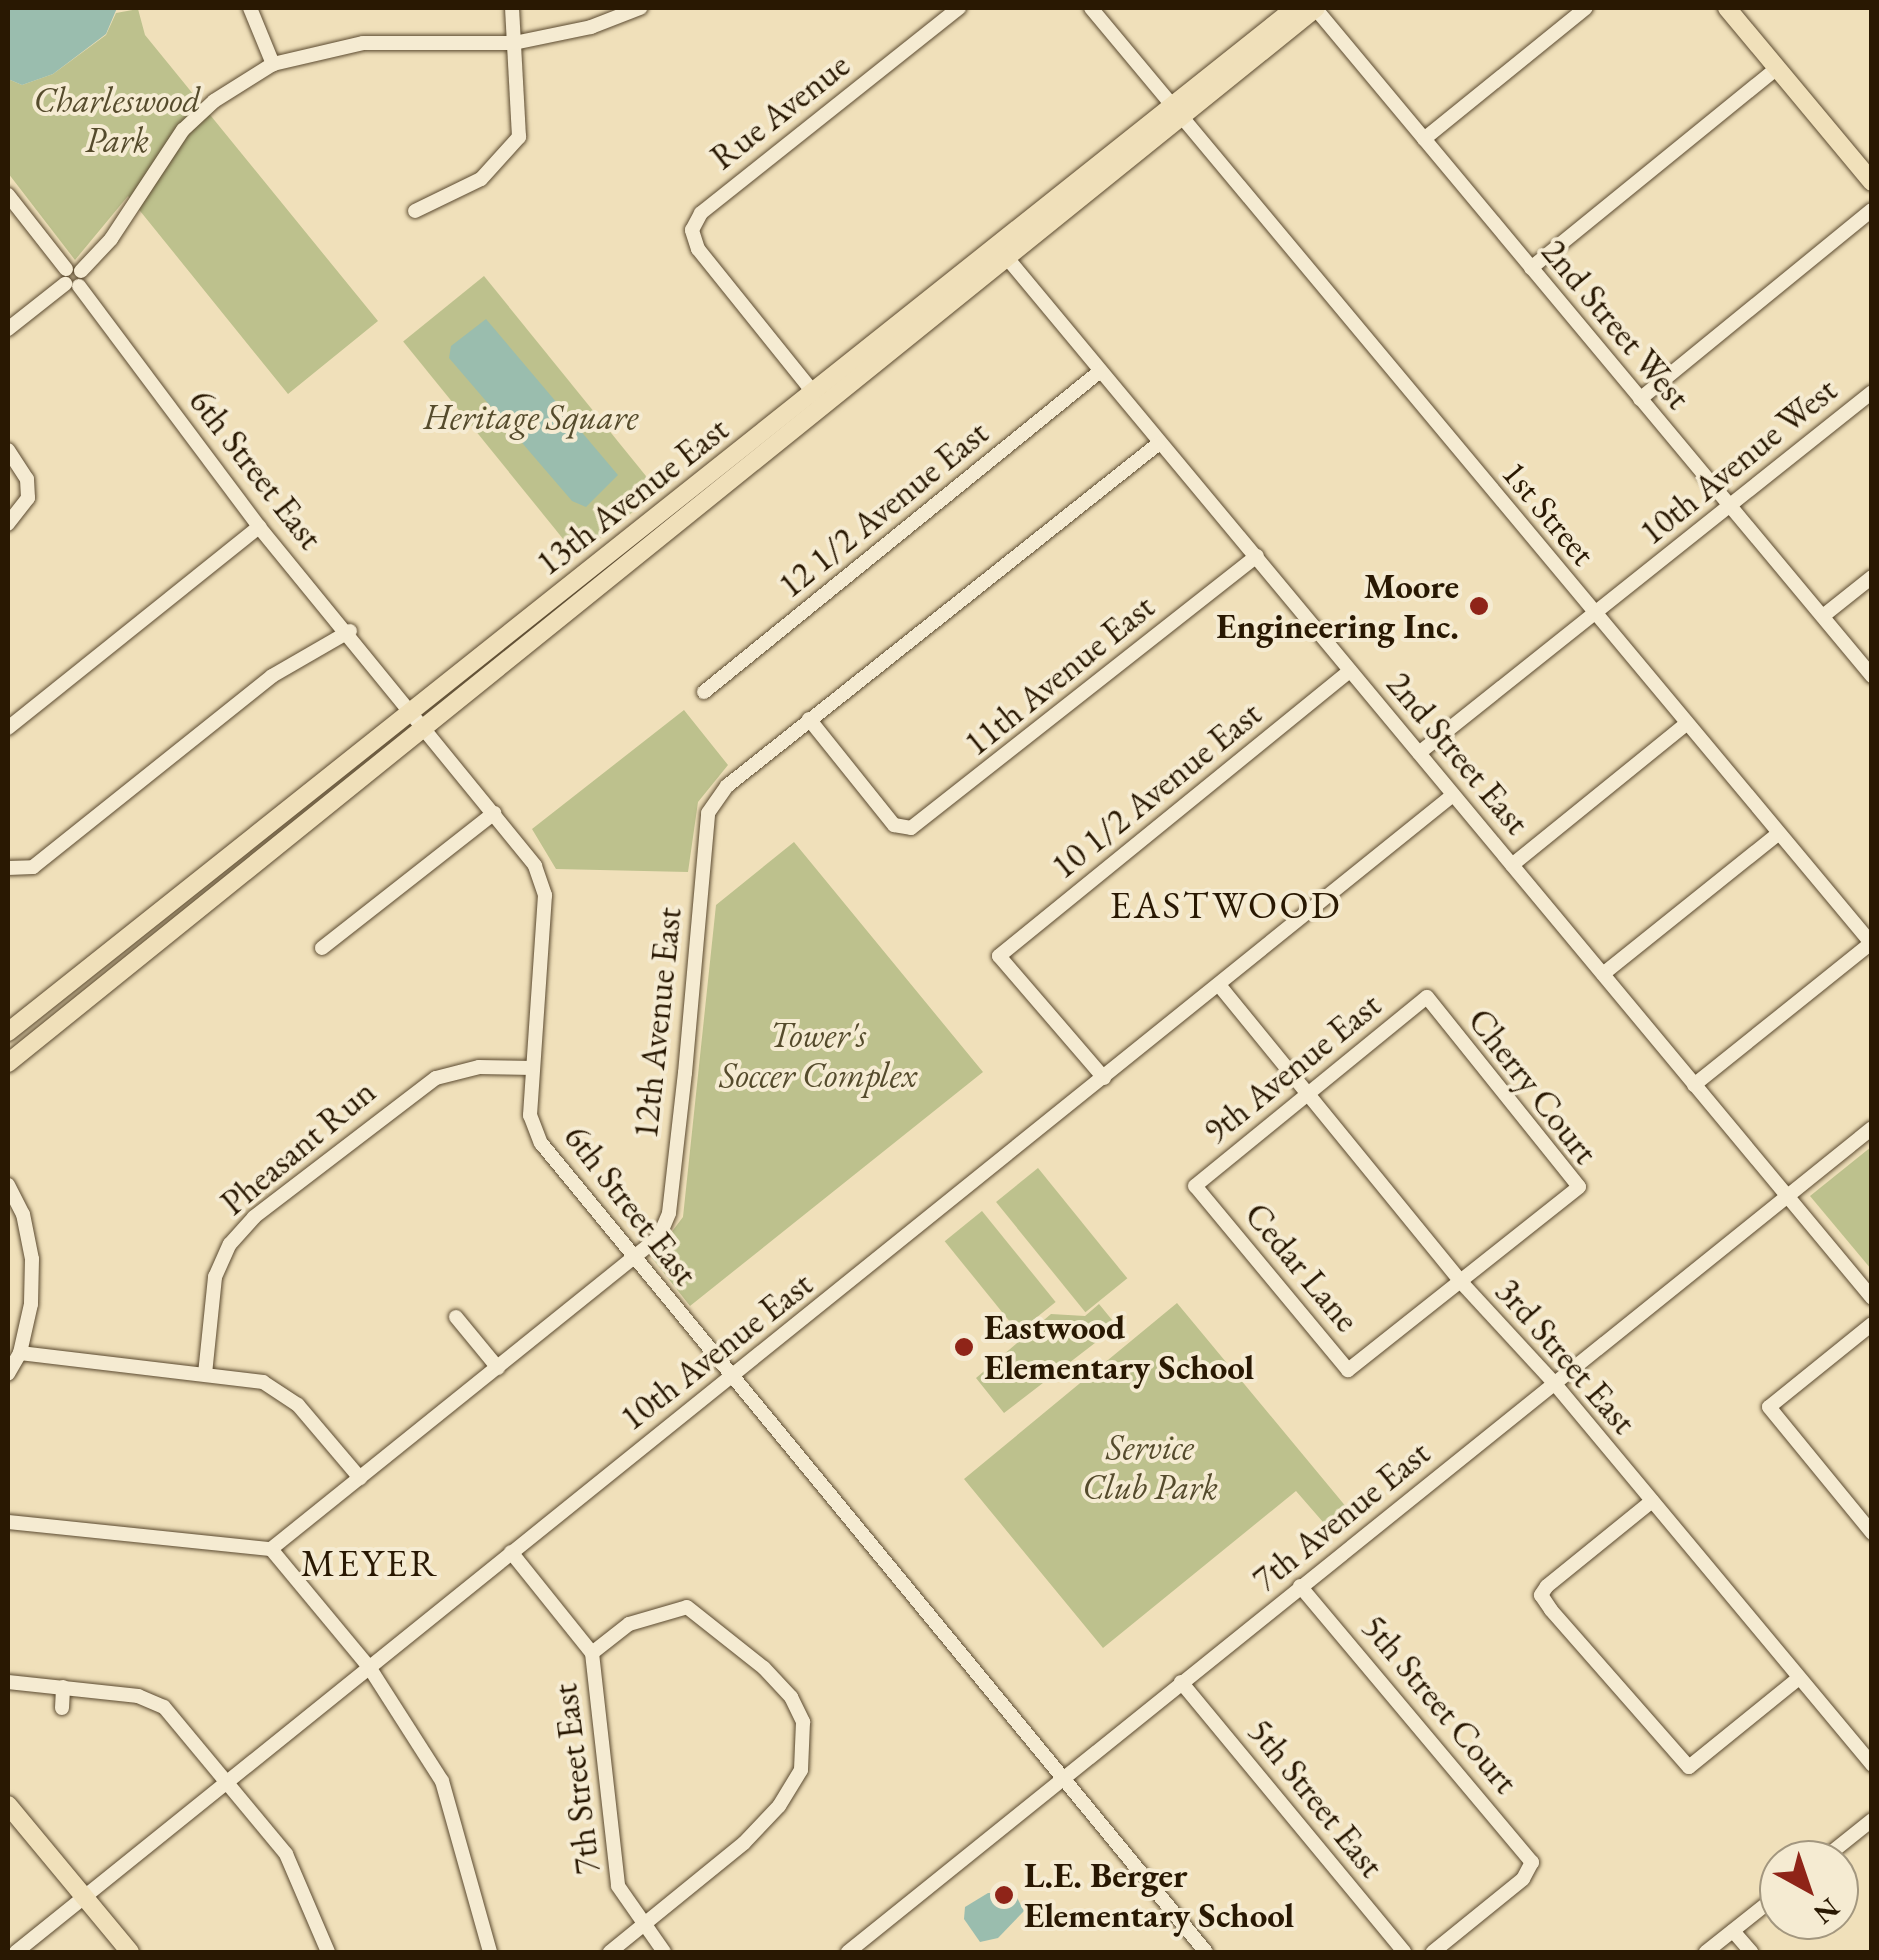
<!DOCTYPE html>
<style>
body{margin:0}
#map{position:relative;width:1879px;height:1960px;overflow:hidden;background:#f0e0ba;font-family:"EB Garamond",serif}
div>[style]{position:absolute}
.green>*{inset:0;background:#bdc18d;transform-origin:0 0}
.water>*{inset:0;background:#9abdae}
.roads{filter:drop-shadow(0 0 2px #5b4a30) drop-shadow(0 0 2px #5b4a30)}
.minor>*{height:14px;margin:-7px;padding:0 7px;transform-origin:7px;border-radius:7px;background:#f5ebd2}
.major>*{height:18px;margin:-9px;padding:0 9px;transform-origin:9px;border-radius:9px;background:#f0e0ba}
.dots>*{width:28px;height:28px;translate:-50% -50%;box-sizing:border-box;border:5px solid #f5ebd2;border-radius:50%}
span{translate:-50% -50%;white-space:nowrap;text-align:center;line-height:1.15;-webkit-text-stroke:8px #f5ebd2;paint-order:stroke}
.park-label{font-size:35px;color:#554b2c;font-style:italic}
.street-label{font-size:35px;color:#291802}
.poi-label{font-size:35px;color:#291802;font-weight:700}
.right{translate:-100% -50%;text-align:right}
.left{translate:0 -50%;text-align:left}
.neighbourhood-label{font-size:38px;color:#291802;letter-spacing:2.5px}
.frame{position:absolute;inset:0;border:10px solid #291802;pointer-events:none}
.north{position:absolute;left:1759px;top:1840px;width:100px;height:100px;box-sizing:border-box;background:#f5ebd2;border:2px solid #a3977f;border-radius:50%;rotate:140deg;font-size:28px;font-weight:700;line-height:40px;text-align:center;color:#291802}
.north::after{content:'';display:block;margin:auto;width:35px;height:45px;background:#8f2418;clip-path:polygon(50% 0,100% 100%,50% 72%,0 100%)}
</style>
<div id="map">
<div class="green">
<div style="clip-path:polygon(138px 9px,145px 35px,378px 321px,288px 394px,128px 196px,75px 260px,8px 173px,8px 79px,22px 85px,53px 74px,106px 35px,116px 13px)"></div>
<div style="left:484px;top:276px;width:277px;height:104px;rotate:51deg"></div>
<div style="clip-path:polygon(684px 710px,728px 765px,698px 802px,688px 872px,556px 869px,532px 829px)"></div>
<div style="clip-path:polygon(794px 842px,983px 1072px,690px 1306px,652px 1258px,683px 1217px,716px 905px)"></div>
<div style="clip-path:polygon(1871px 1147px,1871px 1269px,1810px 1196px)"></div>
<div style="left:1038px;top:1168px;width:142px;height:54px;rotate:51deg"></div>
<div style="left:982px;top:1211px;width:117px;height:48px;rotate:51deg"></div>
<div style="clip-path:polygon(1177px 1303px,1357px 1520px,1336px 1537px,1296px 1491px,1103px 1648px,964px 1479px)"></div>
<div style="clip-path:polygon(1099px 1304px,1117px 1326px,1004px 1413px,976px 1378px,1051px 1314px,1085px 1316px)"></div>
</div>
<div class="water">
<div style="clip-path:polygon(8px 8px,117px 8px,106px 34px,53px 74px,22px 85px,8px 79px)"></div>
<div style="clip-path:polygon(486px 319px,618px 475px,586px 507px,572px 501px,449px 358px,451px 346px)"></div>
<div style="clip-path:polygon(1014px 1892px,1024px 1911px,998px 1938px,980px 1942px,964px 1919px,965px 1907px,988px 1893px)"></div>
</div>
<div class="roads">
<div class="minor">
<div style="left:250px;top:8px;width:61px;rotate:67.7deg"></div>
<div style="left:1091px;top:8px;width:1219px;rotate:50.16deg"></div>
<div style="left:1315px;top:8px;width:870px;rotate:50.18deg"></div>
<div style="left:1424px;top:139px;width:208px;rotate:-39deg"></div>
<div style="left:8px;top:195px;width:94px;rotate:51.9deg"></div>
<div style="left:415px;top:211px;width:73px;rotate:-25.9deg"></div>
<div style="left:481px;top:179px;width:57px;rotate:-47.9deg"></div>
<div style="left:519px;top:137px;width:129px;rotate:-93.1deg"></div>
<div style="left:1003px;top:253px;width:1359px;rotate:50.25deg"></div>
<div style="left:1531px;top:268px;width:317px;rotate:-39.1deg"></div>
<div style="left:81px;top:271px;width:44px;rotate:-46.8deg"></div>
<div style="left:111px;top:239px;width:131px;rotate:-56.6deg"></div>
<div style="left:183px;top:130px;width:42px;rotate:-43.1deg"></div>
<div style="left:214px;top:101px;width:70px;rotate:-32.1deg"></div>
<div style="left:273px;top:64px;width:92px;rotate:-13.1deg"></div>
<div style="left:363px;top:43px;width:151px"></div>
<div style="left:514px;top:43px;width:79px;rotate:-11.7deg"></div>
<div style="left:591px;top:27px;width:53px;rotate:-21.2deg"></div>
<div style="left:79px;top:286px;width:301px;rotate:53.2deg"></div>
<div style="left:259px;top:527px;width:437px;rotate:50.8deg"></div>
<div style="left:535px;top:866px;width:31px;rotate:71deg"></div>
<div style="left:545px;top:895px;width:221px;rotate:93.9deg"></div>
<div style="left:530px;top:1115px;width:30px;rotate:69deg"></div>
<div style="left:541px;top:1143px;width:1047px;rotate:50.58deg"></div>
<div style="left:8px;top:329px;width:73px;rotate:-38.3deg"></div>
<div style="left:817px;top:397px;width:190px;rotate:-128.8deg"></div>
<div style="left:698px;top:249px;width:20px;rotate:-108deg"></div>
<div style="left:692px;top:230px;width:19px;rotate:-62deg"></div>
<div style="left:701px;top:213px;width:330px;rotate:-38.5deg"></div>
<div style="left:1640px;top:399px;width:299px;rotate:-39.2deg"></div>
<div style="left:8px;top:450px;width:35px;rotate:57deg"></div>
<div style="left:27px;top:479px;width:19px;rotate:87deg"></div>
<div style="left:28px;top:498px;width:33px;rotate:128deg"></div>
<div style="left:1823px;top:616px;width:63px;rotate:-38.5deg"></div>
<div style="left:704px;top:692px;width:508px;rotate:-39.01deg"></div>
<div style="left:809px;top:719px;width:136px;rotate:51.3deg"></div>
<div style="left:894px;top:825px;width:17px;rotate:10deg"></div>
<div style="left:911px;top:828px;width:440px;rotate:-38.2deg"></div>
<div style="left:8px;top:728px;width:322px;rotate:-38.7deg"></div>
<div style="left:1419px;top:753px;width:579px;rotate:-38.55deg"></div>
<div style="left:1512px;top:865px;width:224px;rotate:-39deg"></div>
<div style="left:8px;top:868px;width:25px;rotate:-2deg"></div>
<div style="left:33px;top:867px;width:306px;rotate:-38.6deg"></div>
<div style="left:272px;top:676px;width:90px;rotate:-30deg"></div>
<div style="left:322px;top:948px;width:219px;rotate:-38.1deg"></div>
<div style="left:1603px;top:974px;width:224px;rotate:-38.7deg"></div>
<div style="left:1219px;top:985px;width:382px;rotate:50.8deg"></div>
<div style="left:1460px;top:1281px;width:140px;rotate:47.3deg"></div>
<div style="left:1555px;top:1384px;width:496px;rotate:50.2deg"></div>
<div style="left:1427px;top:997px;width:243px;rotate:51.3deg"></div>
<div style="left:1579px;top:1187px;width:295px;rotate:141.6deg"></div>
<div style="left:1348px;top:1370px;width:239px;rotate:-129.7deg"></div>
<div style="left:1195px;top:1186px;width:299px;rotate:-39.2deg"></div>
<div style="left:1104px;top:1078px;width:161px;rotate:-130.7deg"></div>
<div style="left:999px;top:956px;width:452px;rotate:-39.1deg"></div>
<div style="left:1694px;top:1085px;width:227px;rotate:-38.7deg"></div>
<div style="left:8px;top:1185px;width:33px;rotate:63deg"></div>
<div style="left:23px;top:1214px;width:46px;rotate:78.7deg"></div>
<div style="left:32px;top:1259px;width:45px;rotate:91.3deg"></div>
<div style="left:31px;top:1304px;width:50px;rotate:102.7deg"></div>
<div style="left:20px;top:1353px;width:24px;rotate:120deg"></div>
<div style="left:456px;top:1317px;width:66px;rotate:50.5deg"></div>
<div style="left:1872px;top:1324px;width:132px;rotate:141.1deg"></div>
<div style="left:1769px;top:1407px;width:163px;rotate:50.7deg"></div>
<div style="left:20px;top:1353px;width:245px;rotate:6.8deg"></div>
<div style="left:263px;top:1382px;width:42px;rotate:33.3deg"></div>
<div style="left:298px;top:1405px;width:96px;rotate:49.7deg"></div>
<div style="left:205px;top:1374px;width:98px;rotate:-84.1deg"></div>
<div style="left:215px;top:1277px;width:36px;rotate:-66deg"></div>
<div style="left:230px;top:1244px;width:36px;rotate:-48deg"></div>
<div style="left:254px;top:1217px;width:229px;rotate:-37.4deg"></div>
<div style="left:436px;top:1078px;width:44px;rotate:-14.3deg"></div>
<div style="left:479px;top:1067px;width:54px;rotate:1.1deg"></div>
<div style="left:1652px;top:1501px;width:135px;rotate:141deg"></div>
<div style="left:1547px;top:1586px;width:11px;rotate:124deg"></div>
<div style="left:1541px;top:1595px;width:18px;rotate:56deg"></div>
<div style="left:1551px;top:1610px;width:209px;rotate:48.7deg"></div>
<div style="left:1689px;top:1767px;width:141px;rotate:-39deg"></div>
<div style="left:8px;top:1522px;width:264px;rotate:5.9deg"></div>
<div style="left:271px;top:1549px;width:498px;rotate:-38.8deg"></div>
<div style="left:659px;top:1237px;width:26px;rotate:-67deg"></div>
<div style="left:669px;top:1213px;width:141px;rotate:-83.5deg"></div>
<div style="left:685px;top:1073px;width:261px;rotate:-84.9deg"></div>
<div style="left:708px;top:813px;width:33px;rotate:-55deg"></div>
<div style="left:727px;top:786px;width:550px;rotate:-38.43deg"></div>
<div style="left:271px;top:1549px;width:153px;rotate:50.3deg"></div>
<div style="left:369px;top:1667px;width:135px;rotate:57.4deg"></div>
<div style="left:442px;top:1781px;width:178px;rotate:74.3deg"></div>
<div style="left:511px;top:1552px;width:129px;rotate:51.3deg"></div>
<div style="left:592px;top:1653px;width:234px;rotate:83.6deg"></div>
<div style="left:618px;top:1886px;width:80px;rotate:55.1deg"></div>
<div style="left:1300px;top:1586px;width:361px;rotate:50deg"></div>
<div style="left:1532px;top:1862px;width:19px;rotate:118deg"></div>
<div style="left:1523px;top:1879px;width:116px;rotate:141deg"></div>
<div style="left:592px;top:1653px;width:47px;rotate:-38.1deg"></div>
<div style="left:629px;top:1624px;width:60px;rotate:-16.3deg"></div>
<div style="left:687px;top:1607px;width:98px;rotate:38.4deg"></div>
<div style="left:764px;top:1668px;width:40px;rotate:47deg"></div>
<div style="left:791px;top:1697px;width:28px;rotate:64deg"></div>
<div style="left:803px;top:1722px;width:48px;rotate:92.4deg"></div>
<div style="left:801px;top:1770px;width:42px;rotate:121.4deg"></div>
<div style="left:779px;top:1806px;width:51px;rotate:133.4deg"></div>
<div style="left:744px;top:1843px;width:173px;rotate:140.9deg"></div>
<div style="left:8px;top:1682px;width:131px;rotate:6.1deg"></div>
<div style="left:138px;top:1696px;width:28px;rotate:23deg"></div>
<div style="left:164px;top:1707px;width:191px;rotate:50.3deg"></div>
<div style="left:286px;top:1854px;width:107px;rotate:66.8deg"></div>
<div style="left:1181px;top:1682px;width:350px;rotate:50.4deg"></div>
<div style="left:62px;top:1708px;width:21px;rotate:-87deg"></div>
<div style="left:1822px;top:1860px;width:64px;rotate:-38.7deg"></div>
<div style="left:1733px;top:1931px;width:28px;rotate:49deg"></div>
<div style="left:16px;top:1952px;width:1845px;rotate:-38.84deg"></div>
<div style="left:848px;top:1952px;width:1314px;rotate:-38.82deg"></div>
<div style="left:1706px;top:1952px;width:93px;rotate:-38.5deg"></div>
</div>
<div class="major">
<div style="left:1727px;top:8px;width:226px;rotate:50.2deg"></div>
<div style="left:8px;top:1032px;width:1645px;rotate:-38.51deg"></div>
<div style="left:8px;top:1063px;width:1680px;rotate:-38.89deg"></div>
<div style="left:8px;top:1805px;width:191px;rotate:50.3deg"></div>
</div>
</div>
<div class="dots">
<div style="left:1479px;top:606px;background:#8f2418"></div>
<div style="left:964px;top:1347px;background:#8f2418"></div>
<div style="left:1004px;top:1895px;background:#8f2418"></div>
</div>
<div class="park-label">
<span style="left:117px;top:120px">Charleswood<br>Park</span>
<span style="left:531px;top:417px">Heritage Square</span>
<span style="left:818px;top:1055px">Tower's<br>Soccer Complex</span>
<span style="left:1150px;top:1467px">Service<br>Club Park</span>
</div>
<div class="street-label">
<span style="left:780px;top:111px;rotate:-38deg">Rue Avenue</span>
<span style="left:1616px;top:324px;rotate:50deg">2nd Street West</span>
<span style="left:1738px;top:461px;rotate:-39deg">10th Avenue West</span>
<span style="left:256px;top:469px;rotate:52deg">6th Street East</span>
<span style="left:632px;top:496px;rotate:-38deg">13th Avenue East</span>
<span style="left:883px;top:509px;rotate:-39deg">12 1/2 Avenue East</span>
<span style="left:1549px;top:513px;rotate:50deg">1st Street</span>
<span style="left:1059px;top:675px;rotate:-39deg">11th Avenue East</span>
<span style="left:1458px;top:753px;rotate:50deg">2nd Street East</span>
<span style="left:1156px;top:790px;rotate:-39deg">10 1/2 Avenue East</span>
<span style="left:657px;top:1023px;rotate:-84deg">12th Avenue East</span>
<span style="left:1292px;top:1068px;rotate:-39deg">9th Avenue East</span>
<span style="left:1533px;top:1086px;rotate:52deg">Cherry Court</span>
<span style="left:298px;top:1147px;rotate:-40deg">Pheasant Run</span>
<span style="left:631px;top:1205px;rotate:52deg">6th Street East</span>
<span style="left:1302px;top:1267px;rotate:50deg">Cedar Lane</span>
<span style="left:716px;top:1351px;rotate:-38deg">10th Avenue East</span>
<span style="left:1566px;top:1356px;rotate:49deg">3rd Street East</span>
<span style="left:1341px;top:1516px;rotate:-39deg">7th Avenue East</span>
<span style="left:1440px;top:1704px;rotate:50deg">5th Street Court</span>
<span style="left:576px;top:1779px;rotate:-97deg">7th Street East</span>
<span style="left:1316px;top:1798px;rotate:51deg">5th Street East</span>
</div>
<div class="poi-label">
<span class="right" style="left:1459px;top:606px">Moore<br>Engineering Inc.</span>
<span class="left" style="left:984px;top:1347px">Eastwood<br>Elementary School</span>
<span class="left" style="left:1024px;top:1895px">L.E. Berger<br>Elementary School</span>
</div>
<div class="neighbourhood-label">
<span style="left:1226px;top:905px">EASTWOOD</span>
<span style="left:370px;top:1563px">MEYER</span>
</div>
<div class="frame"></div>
<div class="north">N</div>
</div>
